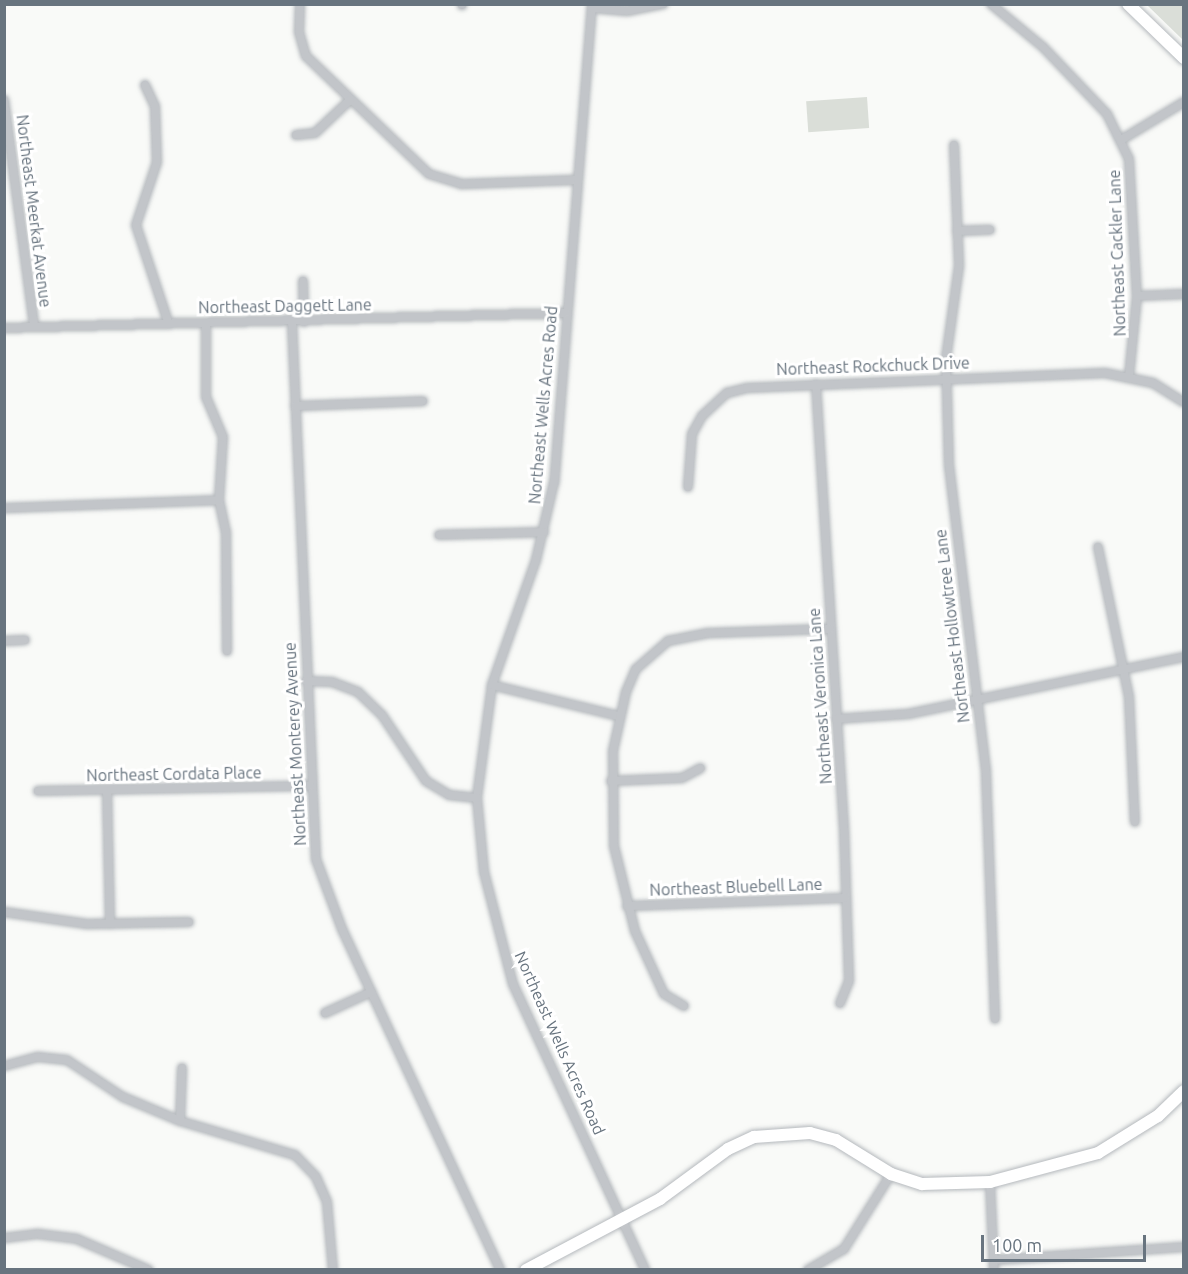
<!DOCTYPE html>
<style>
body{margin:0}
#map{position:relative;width:1188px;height:1274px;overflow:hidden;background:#f9faf8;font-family:Ubuntu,sans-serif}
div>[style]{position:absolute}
.green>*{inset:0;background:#daded8;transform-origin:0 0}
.roads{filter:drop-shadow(0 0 2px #b5b9bd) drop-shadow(0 0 2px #b5b9bd)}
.street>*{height:8px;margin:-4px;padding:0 4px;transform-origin:4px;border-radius:4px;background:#c2c5c9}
.secondary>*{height:12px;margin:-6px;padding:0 6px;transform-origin:6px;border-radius:6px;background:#fff}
span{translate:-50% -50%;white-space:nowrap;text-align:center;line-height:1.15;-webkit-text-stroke:6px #fff;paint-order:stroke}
.street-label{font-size:16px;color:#68747f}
.frame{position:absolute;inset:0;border:6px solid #68747f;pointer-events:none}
.scale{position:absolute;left:981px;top:1235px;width:165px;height:27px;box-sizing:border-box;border:3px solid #68747f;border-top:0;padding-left:8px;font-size:18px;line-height:21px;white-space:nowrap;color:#68747f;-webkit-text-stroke:4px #fff;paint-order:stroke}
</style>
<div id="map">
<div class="green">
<div style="clip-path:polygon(1147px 5px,1183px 5px,1183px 40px)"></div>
<div style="left:867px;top:97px;width:31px;height:61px;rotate:86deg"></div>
</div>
<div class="roads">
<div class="street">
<div style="left:300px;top:4px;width:28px;rotate:92deg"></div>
<div style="left:299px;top:32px;width:25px;rotate:74deg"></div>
<div style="left:306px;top:56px;width:170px;rotate:43.8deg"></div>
<div style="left:429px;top:174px;width:34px;rotate:17deg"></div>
<div style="left:461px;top:184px;width:116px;rotate:-2deg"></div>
<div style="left:462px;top:4px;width:1px;rotate:90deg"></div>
<div style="left:592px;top:4px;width:480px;rotate:94.5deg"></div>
<div style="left:554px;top:482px;width:80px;rotate:103deg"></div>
<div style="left:536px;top:560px;width:133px;rotate:109.4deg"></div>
<div style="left:492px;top:685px;width:114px;rotate:97.6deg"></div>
<div style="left:477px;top:798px;width:74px;rotate:84.6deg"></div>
<div style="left:484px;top:872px;width:116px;rotate:75.5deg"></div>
<div style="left:513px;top:984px;width:315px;rotate:65.2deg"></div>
<div style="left:991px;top:4px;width:67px;rotate:39.6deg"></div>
<div style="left:1043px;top:47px;width:93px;rotate:46.3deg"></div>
<div style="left:1107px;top:114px;width:50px;rotate:63.9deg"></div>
<div style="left:1129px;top:159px;width:137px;rotate:86.7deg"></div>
<div style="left:1137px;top:296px;width:80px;rotate:95.7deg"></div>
<div style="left:592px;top:8px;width:35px;rotate:5deg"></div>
<div style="left:627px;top:11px;width:37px;rotate:-11deg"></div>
<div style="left:145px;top:85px;width:23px;rotate:65deg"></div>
<div style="left:155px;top:106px;width:56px;rotate:88deg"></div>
<div style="left:157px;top:162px;width:66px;rotate:108.4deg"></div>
<div style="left:136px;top:225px;width:102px;rotate:71.7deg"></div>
<div style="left:4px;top:100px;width:228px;rotate:82.4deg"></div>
<div style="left:296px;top:135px;width:19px;rotate:-6deg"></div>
<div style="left:315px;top:133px;width:47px;rotate:-43.3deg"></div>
<div style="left:1121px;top:140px;width:74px;rotate:-31.1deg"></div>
<div style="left:954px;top:145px;width:121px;rotate:87.6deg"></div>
<div style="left:959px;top:266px;width:93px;rotate:98deg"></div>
<div style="left:946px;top:358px;width:107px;rotate:88.4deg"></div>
<div style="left:949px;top:465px;width:309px;rotate:83.1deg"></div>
<div style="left:986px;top:772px;width:247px;rotate:87.9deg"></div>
<div style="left:957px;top:231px;width:33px;rotate:-2deg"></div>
<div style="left:303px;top:281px;width:41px;rotate:88.6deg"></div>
<div style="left:1137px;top:296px;width:47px;rotate:-2.4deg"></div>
<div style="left:292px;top:322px;width:538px;rotate:87.44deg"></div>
<div style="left:316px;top:859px;width:75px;rotate:69.6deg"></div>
<div style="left:342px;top:929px;width:376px;rotate:65.1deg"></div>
<div style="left:4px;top:328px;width:562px;rotate:-1.53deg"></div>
<div style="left:816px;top:384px;width:445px;rotate:86.4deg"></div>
<div style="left:844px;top:828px;width:153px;rotate:88.1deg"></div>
<div style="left:849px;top:981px;width:24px;rotate:112deg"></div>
<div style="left:295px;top:406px;width:128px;rotate:-2.2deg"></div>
<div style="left:688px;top:487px;width:53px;rotate:-85.7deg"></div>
<div style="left:692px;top:434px;width:21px;rotate:-61deg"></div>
<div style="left:702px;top:416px;width:34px;rotate:-43deg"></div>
<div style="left:727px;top:393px;width:21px;rotate:-14deg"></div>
<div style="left:747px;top:388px;width:358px;rotate:-2.4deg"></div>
<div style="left:1105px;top:373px;width:49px;rotate:11.8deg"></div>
<div style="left:1153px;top:383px;width:36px;rotate:32deg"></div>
<div style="left:219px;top:500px;width:33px;rotate:78deg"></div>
<div style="left:226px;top:532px;width:119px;rotate:89.5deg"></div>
<div style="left:4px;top:508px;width:215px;rotate:-2.1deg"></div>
<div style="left:219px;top:500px;width:63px;rotate:-86.4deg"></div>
<div style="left:223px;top:437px;width:43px;rotate:-113deg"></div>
<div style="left:206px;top:397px;width:74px;rotate:-90deg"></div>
<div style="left:439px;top:535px;width:105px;rotate:-1.6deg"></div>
<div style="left:1098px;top:547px;width:153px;rotate:78.3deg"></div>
<div style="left:1129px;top:697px;width:125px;rotate:87.3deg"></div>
<div style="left:4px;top:641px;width:21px;rotate:-3deg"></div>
<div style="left:306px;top:681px;width:26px;rotate:2deg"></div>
<div style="left:332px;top:682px;width:28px;rotate:21deg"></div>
<div style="left:358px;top:692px;width:33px;rotate:44deg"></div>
<div style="left:382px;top:715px;width:79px;rotate:56.3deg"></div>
<div style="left:426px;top:781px;width:27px;rotate:31deg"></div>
<div style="left:449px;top:795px;width:28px;rotate:6deg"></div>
<div style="left:492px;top:685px;width:130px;rotate:13.8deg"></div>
<div style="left:836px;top:719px;width:72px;rotate:-4deg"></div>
<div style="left:908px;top:714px;width:282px;rotate:-11.7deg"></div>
<div style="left:611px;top:781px;width:71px;rotate:-2.4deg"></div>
<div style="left:682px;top:778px;width:21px;rotate:-28deg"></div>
<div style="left:107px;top:790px;width:134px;rotate:88.7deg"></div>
<div style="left:38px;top:791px;width:272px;rotate:-1.1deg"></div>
<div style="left:627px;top:906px;width:219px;rotate:-2.1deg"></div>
<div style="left:4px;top:912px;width:84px;rotate:8.2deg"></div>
<div style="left:87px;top:924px;width:102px;rotate:-1.1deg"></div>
<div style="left:684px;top:1006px;width:23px;rotate:-149deg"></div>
<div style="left:664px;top:994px;width:69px;rotate:-114.7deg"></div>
<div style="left:635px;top:931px;width:88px;rotate:-103.9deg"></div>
<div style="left:614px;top:846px;width:95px;rotate:-90.6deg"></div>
<div style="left:613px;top:751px;width:60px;rotate:-77.6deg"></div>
<div style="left:626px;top:692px;width:25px;rotate:-67deg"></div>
<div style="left:636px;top:669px;width:43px;rotate:-41.2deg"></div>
<div style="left:668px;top:641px;width:41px;rotate:-11.3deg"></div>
<div style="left:708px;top:633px;width:122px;rotate:-1.9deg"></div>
<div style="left:325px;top:1013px;width:51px;rotate:-24.5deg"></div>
<div style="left:4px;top:1066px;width:35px;rotate:-15deg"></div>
<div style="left:38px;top:1057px;width:29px;rotate:6deg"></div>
<div style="left:67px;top:1060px;width:67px;rotate:33.5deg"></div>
<div style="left:123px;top:1097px;width:62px;rotate:22.8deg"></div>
<div style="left:180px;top:1121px;width:120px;rotate:16.5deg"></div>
<div style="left:295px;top:1155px;width:30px;rotate:46deg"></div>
<div style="left:316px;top:1177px;width:27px;rotate:66deg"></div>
<div style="left:327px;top:1202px;width:68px;rotate:85deg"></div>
<div style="left:180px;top:1121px;width:53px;rotate:-87.8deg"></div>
<div style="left:990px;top:1182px;width:88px;rotate:87.4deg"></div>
<div style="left:4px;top:1238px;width:34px;rotate:-7deg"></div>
<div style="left:38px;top:1234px;width:39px;rotate:7deg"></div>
<div style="left:77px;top:1239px;width:78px;rotate:23.3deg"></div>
<div style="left:994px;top:1260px;width:190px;rotate:-3.9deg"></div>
<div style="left:808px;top:1270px;width:42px;rotate:-30.3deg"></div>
<div style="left:844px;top:1249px;width:89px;rotate:-57.9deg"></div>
</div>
<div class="secondary">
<div style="left:1128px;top:4px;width:78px;rotate:44deg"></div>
<div style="left:526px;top:1270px;width:152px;rotate:-27.9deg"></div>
<div style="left:660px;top:1199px;width:84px;rotate:-36.3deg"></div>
<div style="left:728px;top:1149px;width:29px;rotate:-25deg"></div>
<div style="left:754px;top:1137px;width:56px;rotate:-4.1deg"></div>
<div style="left:810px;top:1133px;width:27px;rotate:15deg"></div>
<div style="left:836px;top:1140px;width:65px;rotate:31.7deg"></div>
<div style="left:891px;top:1174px;width:33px;rotate:18deg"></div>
<div style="left:922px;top:1184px;width:68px;rotate:-1.7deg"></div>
<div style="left:990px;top:1182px;width:112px;rotate:-15deg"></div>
<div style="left:1098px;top:1153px;width:70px;rotate:-31.7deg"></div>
<div style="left:1158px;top:1116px;width:36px;rotate:-44deg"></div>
</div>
</div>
<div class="street-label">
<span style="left:34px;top:211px;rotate:83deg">Northeast Meerkat Avenue</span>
<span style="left:1117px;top:253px;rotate:-92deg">Northeast Cackler Lane</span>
<span style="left:285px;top:306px;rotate:-1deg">Northeast Daggett Lane</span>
<span style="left:873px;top:366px;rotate:-2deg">Northeast Rockchuck Drive</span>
<span style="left:543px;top:405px;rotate:-85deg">Northeast Wells Acres Road</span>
<span style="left:952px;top:626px;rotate:-97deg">Northeast Hollowtree Lane</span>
<span style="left:820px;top:696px;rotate:-94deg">Northeast Veronica Lane</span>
<span style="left:295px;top:744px;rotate:-93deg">Northeast Monterey Avenue</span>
<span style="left:174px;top:774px;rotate:-1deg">Northeast Cordata Place</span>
<span style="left:736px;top:887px;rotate:-2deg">Northeast Bluebell Lane</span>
<span style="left:560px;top:1043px;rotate:66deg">Northeast Wells Acres Road</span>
</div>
<div class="frame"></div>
<div class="scale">100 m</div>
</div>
